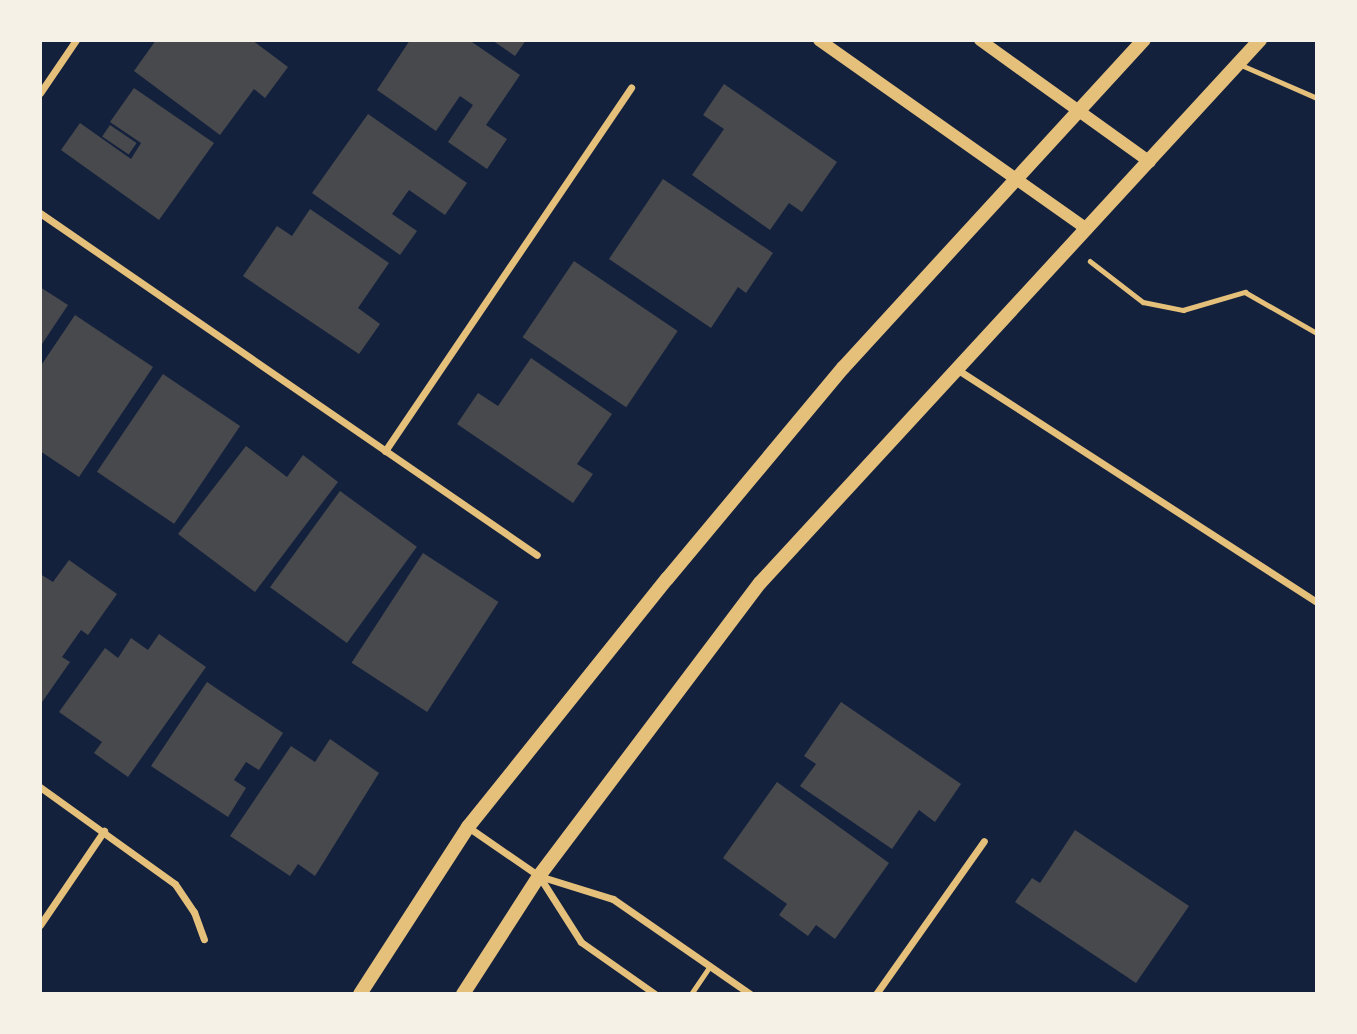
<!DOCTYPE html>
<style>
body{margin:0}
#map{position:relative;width:1357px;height:1034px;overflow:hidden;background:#14213d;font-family:Overpass,sans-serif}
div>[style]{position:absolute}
.building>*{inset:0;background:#48494c;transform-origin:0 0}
.path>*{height:4.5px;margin:-2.25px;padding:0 2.25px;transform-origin:2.25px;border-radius:2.25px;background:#e5c07b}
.service>*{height:5px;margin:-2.5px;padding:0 2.5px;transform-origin:2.5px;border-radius:2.5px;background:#e5c07b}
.minor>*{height:7px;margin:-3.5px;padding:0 3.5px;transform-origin:3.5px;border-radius:3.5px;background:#e5c07b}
.tertiary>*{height:12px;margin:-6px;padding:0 6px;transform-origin:6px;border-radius:6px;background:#e5c07b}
.secondary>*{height:14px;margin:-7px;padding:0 7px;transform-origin:7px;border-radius:7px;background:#e5c07b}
span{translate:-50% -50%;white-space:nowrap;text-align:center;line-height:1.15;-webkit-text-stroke:5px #f6f1e7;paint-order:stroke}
.frame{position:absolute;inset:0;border:42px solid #f6f1e7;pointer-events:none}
</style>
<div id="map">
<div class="building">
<div style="clip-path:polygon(156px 40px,252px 40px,288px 67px,265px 98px,254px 89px,220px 135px,134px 71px)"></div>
<div style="clip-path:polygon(410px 40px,469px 40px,520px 75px,486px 125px,507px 139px,487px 169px,448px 142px,473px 105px,460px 96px,436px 131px,377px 90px)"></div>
<div style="clip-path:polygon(492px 40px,526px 40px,515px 56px)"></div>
<div style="clip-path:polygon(724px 84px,837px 162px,802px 212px,789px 203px,770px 230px,692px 175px,724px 129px,703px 115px)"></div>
<div style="clip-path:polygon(134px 88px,214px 143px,159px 220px,61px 150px,80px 123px,131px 159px,141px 143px,110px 122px)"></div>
<div style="clip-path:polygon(368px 114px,467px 183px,445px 215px,409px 190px,392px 214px,417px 231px,400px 255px,312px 193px)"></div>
<div style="left:110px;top:125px;width:32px;height:14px;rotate:34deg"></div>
<div style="clip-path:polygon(663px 179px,773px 253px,746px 293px,738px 287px,711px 328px,609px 259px)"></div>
<div style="clip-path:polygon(310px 209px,389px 263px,358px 308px,380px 324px,359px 354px,243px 276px,277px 226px,292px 236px)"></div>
<div style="left:574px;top:261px;width:125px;height:92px;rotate:34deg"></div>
<div style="clip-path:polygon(40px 287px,68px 305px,40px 347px)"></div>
<div style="clip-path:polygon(75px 315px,153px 367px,79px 477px,40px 451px,40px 367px)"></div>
<div style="clip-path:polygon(531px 358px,612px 414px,577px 464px,593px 474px,573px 503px,457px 424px,478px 393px,498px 406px)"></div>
<div style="left:163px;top:374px;width:93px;height:118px;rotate:34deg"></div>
<div style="clip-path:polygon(246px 446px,287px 477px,303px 455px,338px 482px,255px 592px,178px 534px)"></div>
<div style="left:340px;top:491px;width:95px;height:119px;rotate:36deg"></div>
<div style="left:423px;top:553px;width:90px;height:131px;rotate:33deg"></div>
<div style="clip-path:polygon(69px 560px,117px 594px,88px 635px,81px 630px,62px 657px,70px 662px,40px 705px,40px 574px,53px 582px)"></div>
<div style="clip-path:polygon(159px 634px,206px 667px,128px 777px,94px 753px,102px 742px,59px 712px,105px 648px,118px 658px,131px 638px,148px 650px)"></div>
<div style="clip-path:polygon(207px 682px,283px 733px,259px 770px,246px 762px,234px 780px,246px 788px,228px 817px,151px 766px)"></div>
<div style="clip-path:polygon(841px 702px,961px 784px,935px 822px,919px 810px,892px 849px,800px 786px,816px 764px,804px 756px)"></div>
<div style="clip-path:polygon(330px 739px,379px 773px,315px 876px,298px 864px,290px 876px,230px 836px,291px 746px,315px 762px)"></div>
<div style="clip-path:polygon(777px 782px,889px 863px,835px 939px,816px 925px,808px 936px,779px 915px,787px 904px,723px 858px)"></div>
<div style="clip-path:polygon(1075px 830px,1189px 906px,1136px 983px,1015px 902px,1032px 878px,1040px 883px)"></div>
</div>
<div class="path">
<div style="left:1090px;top:261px;width:67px;rotate:37.7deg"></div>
<div style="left:1143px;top:302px;width:41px;rotate:11.3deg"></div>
<div style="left:1183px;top:310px;width:65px;rotate:-16.2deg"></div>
<div style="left:1245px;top:292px;width:83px;rotate:29.7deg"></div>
</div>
<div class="service">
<div style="left:1241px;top:65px;width:83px;rotate:23.5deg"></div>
<div style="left:691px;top:994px;width:34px;rotate:-56deg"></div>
</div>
<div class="minor">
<div style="left:40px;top:93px;width:64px;rotate:-55.8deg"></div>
<div style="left:40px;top:213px;width:603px;rotate:34.53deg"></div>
<div style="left:955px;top:368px;width:431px;rotate:32.9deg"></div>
<div style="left:385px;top:451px;width:439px;rotate:-55.9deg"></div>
<div style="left:40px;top:787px;width:166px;rotate:35.7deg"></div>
<div style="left:175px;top:884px;width:34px;rotate:56deg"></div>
<div style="left:194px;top:912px;width:29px;rotate:70deg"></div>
<div style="left:468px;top:827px;width:86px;rotate:34.6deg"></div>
<div style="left:539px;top:876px;width:77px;rotate:17.3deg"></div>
<div style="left:613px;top:899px;width:167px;rotate:34.7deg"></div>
<div style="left:539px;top:876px;width:78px;rotate:57.5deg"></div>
<div style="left:581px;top:942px;width:90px;rotate:35.1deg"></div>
<div style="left:40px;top:925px;width:114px;rotate:-55.8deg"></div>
<div style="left:876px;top:994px;width:187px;rotate:-54.8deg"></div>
</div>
<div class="tertiary">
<div style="left:819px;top:40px;width:328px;rotate:35.2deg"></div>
<div style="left:980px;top:40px;width:209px;rotate:35.7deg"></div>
</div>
<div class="secondary">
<div style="left:360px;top:994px;width:199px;rotate:-57.1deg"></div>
<div style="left:468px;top:827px;width:318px;rotate:-51.3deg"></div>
<div style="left:667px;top:579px;width:275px;rotate:-50.2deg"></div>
<div style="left:843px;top:368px;width:445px;rotate:-47.5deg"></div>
<div style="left:463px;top:994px;width:140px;rotate:-57.2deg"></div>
<div style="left:539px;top:876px;width:367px;rotate:-53deg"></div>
<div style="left:760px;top:583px;width:738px;rotate:-47.36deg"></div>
</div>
<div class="frame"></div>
</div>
